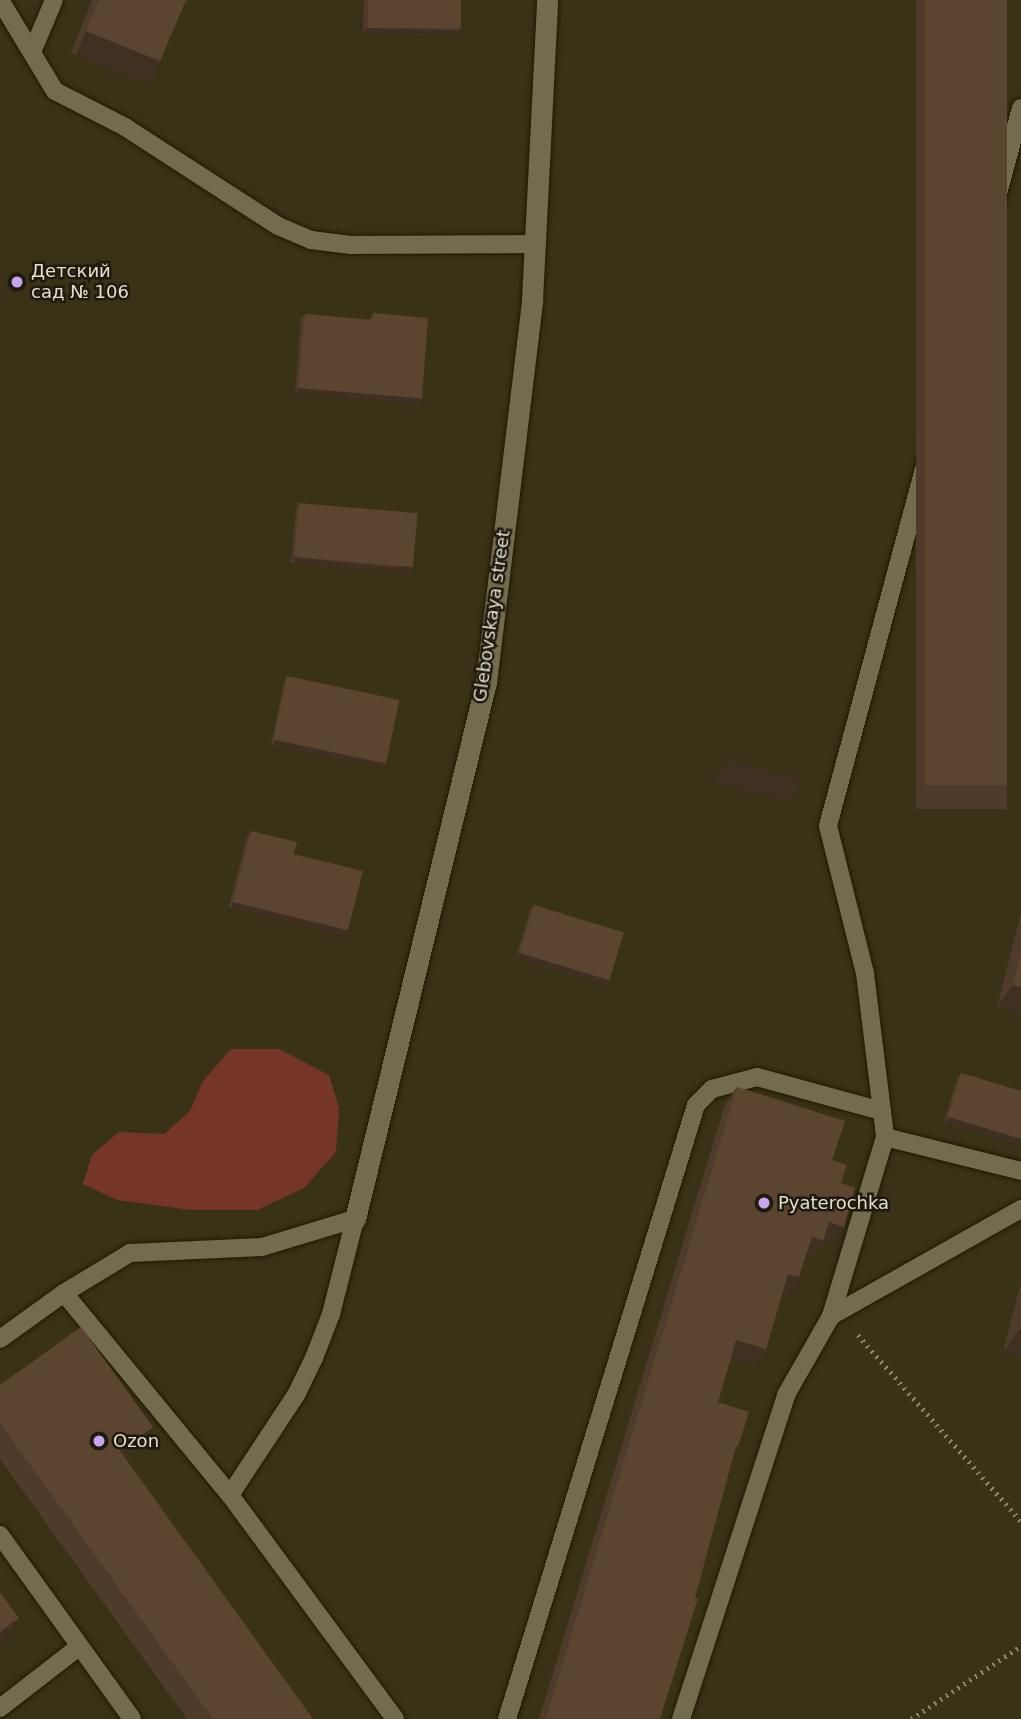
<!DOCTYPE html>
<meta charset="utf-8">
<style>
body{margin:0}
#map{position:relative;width:1021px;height:1719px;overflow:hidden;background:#3a3217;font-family:"DejaVu Sans",sans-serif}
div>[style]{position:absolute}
.green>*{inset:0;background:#753527}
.path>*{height:4.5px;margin-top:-2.25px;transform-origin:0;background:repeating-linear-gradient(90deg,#8b856f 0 2px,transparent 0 7px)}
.roads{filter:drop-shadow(0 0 2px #211a00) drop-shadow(0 0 2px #211a00)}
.lane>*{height:18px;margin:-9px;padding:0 9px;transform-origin:9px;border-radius:9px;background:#736b4e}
.street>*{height:21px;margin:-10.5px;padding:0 10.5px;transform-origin:10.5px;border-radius:10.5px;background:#736b4e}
.wall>*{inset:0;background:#4e3b2a;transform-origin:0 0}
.shaded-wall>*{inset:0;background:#403022;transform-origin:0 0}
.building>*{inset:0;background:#5b4531;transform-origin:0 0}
.dots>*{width:19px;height:19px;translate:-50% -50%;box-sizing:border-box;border:4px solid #1e1a0e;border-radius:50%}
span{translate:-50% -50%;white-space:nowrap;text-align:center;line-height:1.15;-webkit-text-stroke:5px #1e1a0e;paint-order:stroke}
.poi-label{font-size:18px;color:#e3dece}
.left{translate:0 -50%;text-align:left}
.street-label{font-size:18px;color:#e3dece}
</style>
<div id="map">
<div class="green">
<div style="clip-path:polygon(231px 1049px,279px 1049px,329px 1075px,339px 1108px,336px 1152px,304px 1188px,257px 1210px,191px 1210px,117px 1200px,83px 1184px,92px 1155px,119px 1132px,164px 1134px,190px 1111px,203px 1081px)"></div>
</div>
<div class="path">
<div style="left:858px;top:1335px;width:247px;rotate:48.8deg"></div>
<div style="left:911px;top:1719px;width:132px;rotate:-33.6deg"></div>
</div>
<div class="roads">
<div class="lane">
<div style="left:0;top:0;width:106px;rotate:58.9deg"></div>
<div style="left:55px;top:91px;width:79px;rotate:27.2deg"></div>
<div style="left:125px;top:127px;width:182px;rotate:32.9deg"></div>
<div style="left:278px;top:226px;width:36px;rotate:23deg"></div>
<div style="left:311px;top:240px;width:40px;rotate:7.1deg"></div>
<div style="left:351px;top:245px;width:184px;rotate:-0.3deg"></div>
<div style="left:32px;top:52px;width:56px;rotate:-67.1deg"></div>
<div style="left:1021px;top:108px;width:743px;rotate:105.05deg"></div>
<div style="left:828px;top:826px;width:152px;rotate:75.9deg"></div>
<div style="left:865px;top:973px;width:165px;rotate:83deg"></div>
<div style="left:885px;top:1137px;width:140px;rotate:14deg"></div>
<div style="left:64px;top:1293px;width:77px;rotate:-31.2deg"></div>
<div style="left:130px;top:1253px;width:132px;rotate:-2.6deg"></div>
<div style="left:262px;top:1247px;width:97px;rotate:-16.8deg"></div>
<div style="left:831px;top:1316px;width:218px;rotate:-29.4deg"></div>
<div style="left:0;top:1339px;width:79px;rotate:-35.7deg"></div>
<div style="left:64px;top:1293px;width:261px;rotate:50.6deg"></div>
<div style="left:230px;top:1495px;width:278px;rotate:53.6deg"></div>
<div style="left:230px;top:1495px;width:120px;rotate:-56.6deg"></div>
<div style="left:296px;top:1395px;width:41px;rotate:-64.1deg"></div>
<div style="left:314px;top:1358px;width:47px;rotate:-68.9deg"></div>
<div style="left:331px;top:1314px;width:98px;rotate:-75.8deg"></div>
<div style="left:0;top:1535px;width:226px;rotate:54.3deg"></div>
<div style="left:0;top:1708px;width:101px;rotate:-37.8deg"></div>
<div style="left:507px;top:1719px;width:642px;rotate:-72.89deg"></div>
<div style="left:696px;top:1105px;width:23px;rotate:-45deg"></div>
<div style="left:712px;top:1089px;width:47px;rotate:-14.9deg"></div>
<div style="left:757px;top:1077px;width:129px;rotate:15.3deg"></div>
<div style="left:681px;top:1719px;width:341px;rotate:-72deg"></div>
<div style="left:786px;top:1395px;width:91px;rotate:-60.3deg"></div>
<div style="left:831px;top:1316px;width:187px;rotate:-73.2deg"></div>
</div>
<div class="street">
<div style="left:355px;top:1219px;width:553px;rotate:-76.29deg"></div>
<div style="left:486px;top:682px;width:385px;rotate:-83.1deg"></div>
<div style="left:532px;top:300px;width:300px;rotate:-87.1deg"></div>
</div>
</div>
<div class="wall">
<div style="clip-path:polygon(92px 0,186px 0,145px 83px,71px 53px)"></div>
<div style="clip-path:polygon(364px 0,461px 0,460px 30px,456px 35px,363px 34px)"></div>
<div style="left:916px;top:0;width:91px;height:809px"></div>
<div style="clip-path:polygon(373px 313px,422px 398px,419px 403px,295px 393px,301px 319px,305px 314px,369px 320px)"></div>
<div style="clip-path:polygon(299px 503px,409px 574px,291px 562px,296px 508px)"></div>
<div style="clip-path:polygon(287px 676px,383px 767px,271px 745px,284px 682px)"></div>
<div style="clip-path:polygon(251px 831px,293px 854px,348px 930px,345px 935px,229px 907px,247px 836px)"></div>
<div style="clip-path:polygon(534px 905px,606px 984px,516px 958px,530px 910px)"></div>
<div style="clip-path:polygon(1021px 913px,1021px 1013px,997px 1007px)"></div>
<div style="clip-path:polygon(961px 1073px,1021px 1091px,944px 1122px,957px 1079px)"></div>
<div style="clip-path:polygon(737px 1087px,832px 1160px,841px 1183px,832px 1244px,823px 1241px,811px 1258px,806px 1256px,788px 1294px,783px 1292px,766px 1349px,755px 1366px,731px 1359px,718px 1402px,734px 1454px,660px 1719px,539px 1719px,725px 1104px)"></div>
<div style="clip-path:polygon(1021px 1281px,1021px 1356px,1003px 1352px)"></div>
<div style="clip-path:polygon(0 1385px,153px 1427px,140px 1445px,124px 1457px,313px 1719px,187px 1719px,0 1459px)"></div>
</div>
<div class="shaded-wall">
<div style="clip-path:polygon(367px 28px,460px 30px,456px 35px,363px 34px)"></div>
<div style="left:86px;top:31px;width:80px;height:27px;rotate:22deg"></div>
<div style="left:298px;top:388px;width:124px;height:6px;rotate:5deg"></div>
<div style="left:295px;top:557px;width:118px;height:6px;rotate:6deg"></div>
<div style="left:275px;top:740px;width:114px;height:6px;rotate:11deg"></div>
<div style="clip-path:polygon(728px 760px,804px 780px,789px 802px,712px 783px)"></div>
<div style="left:233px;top:902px;width:118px;height:6px;rotate:14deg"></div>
<div style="left:519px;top:953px;width:95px;height:6px;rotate:16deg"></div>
<div style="clip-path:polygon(1013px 985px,1021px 987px,1021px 1013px,997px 1007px)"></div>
<div style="left:948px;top:1117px;width:76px;height:6px;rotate:17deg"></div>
<div style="clip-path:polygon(829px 1222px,844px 1227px,832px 1244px,823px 1241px,811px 1258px,800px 1254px,812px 1237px)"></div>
<div style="clip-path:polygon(788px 1274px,799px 1277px,788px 1294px,777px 1290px)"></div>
<div style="clip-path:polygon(1019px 1330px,1021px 1330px,1021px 1356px,1003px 1352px)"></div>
<div style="clip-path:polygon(736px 1340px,766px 1349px,755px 1366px,725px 1357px)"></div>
<div style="clip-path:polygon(153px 1427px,140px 1445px,107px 1469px,120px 1451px)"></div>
<div style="clip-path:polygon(19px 1618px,3px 1641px,0 1643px,0 1632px)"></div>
</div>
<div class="building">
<div style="clip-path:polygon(99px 0,186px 0,160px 61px,86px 31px)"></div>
<div style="left:368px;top:0;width:93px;height:28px"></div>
<div style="left:925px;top:0;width:82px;height:785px"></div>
<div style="clip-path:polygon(373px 313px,428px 318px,422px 398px,298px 388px,305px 314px,372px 320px)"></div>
<div style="left:299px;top:503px;width:119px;height:54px;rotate:5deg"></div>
<div style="left:287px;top:676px;width:115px;height:65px;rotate:12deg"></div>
<div style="clip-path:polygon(251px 831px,297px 842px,293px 854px,363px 871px,348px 930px,233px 902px)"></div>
<div style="left:534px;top:905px;width:94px;height:50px;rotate:17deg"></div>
<div style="clip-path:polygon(1021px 952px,1021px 987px,1013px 985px)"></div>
<div style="clip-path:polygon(961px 1073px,1021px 1091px,1021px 1139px,948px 1117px)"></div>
<div style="clip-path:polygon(737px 1087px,845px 1121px,832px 1160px,847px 1165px,841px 1183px,855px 1188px,844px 1227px,829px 1222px,823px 1241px,812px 1237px,799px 1277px,788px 1274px,766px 1349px,736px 1340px,718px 1402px,749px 1412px,738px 1447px,736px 1446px,695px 1598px,698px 1598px,660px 1719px,546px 1719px)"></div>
<div style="clip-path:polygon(81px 1327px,153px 1427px,120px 1451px,313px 1719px,213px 1719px,0 1423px,0 1385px)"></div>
<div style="clip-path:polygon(0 1592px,19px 1618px,0 1632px)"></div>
</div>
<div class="dots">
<div style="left:17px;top:282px;background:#c7a6ef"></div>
<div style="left:764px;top:1203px;background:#c7a6ef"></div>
<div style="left:99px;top:1441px;background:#c7a6ef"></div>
</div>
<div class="poi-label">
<span class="left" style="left:31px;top:282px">Детский<br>сад № 106</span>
<span class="left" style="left:778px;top:1203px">Pyaterochka</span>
<span class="left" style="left:113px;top:1441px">Ozon</span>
</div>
<div class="street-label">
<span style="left:492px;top:616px;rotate:-82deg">Glebovskaya street</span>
</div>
</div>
